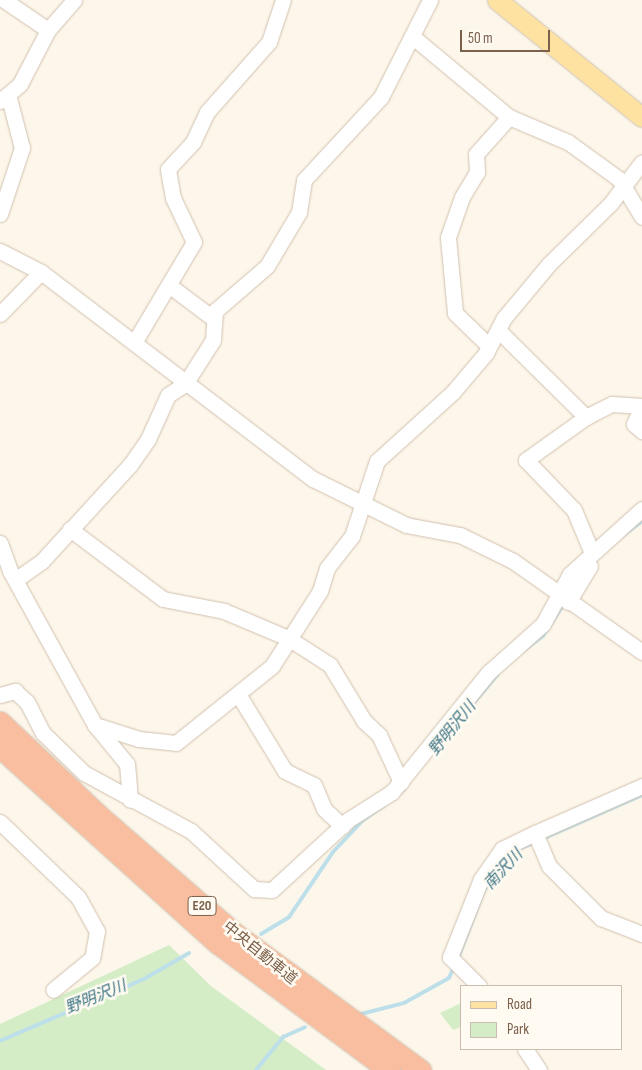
<!DOCTYPE html>
<meta charset="utf-8">
<style>
body{margin:0}
#map{position:relative;width:642px;height:1070px;overflow:hidden;background:#fdf7eb;font-family:"Sofia Sans Condensed","Noto Sans JP",sans-serif}
div>[style]{position:absolute}
.green>*{inset:0;background:#d4edc7}
.stream>*{height:4px;margin:-2px;padding:0 2px;transform-origin:2px;border-radius:2px;background:#bddfe9}
.roads{filter:drop-shadow(0 0 1px #d1c0ae) drop-shadow(0 0 1px #d1c0ae)}
.minor>*{height:15px;margin:-7.5px;padding:0 7.5px;transform-origin:7.5px;border-radius:7.5px;background:#fff}
.major>*{height:19px;margin:-9.5px;padding:0 9.5px;transform-origin:9.5px;border-radius:9.5px;background:#fde2a2}
.highway>*{height:21px;margin:-10.5px;padding:0 10.5px;transform-origin:10.5px;border-radius:10.5px;background:#f9bea0}
span{translate:-50% -50%;white-space:nowrap;text-align:center;line-height:1.15;-webkit-text-stroke:5px #fffbf2;paint-order:stroke}
.shield-label span{padding:1px 4px;background:#fffbf2;border:1px solid;border-radius:4px;-webkit-text-stroke-width:0}
.shield-label{font-size:14px;color:#7b604b;font-weight:700}
.street-label{font-size:15px;color:#7b604b}
.water-label{font-size:16px;color:#407787;font-style:italic}
.legend{position:absolute;left:460px;top:985px;width:162px;height:65px;box-sizing:border-box;background:#fffbf2;border:1px solid #cabdaf;margin:0;padding:6px 9px;list-style:none;font-size:15px;color:#7b604b}
.legend li{display:flex;align-items:center;gap:10px;height:25px}
.legend b{width:25px;border:1px solid #cabdaf}
.scale{position:absolute;left:460px;top:30px;width:90px;height:22px;box-sizing:border-box;border:2px solid #7b604b;border-top:0;padding-left:6px;font-size:15px;line-height:18px;white-space:nowrap;color:#7b604b;-webkit-text-stroke:4px #fffbf2;paint-order:stroke}
</style>
<div id="map">
<div class="green">
<div style="clip-path:polygon(169px 945px,211px 986px,326px 1070px,0 1070px,0 1024px)"></div>
<div style="clip-path:polygon(461px 1003px,461px 1027px,453px 1030px,440px 1013px)"></div>
</div>
<div class="stream">
<div style="left:621px;top:537px;width:26px;rotate:-37deg"></div>
<div style="left:523px;top:651px;width:25px;rotate:-37deg"></div>
<div style="left:543px;top:636px;width:38px;rotate:-57deg"></div>
<div style="left:467px;top:711px;width:48px;rotate:-50deg"></div>
<div style="left:394px;top:799px;width:16px;rotate:-45deg"></div>
<div style="left:540px;top:840px;width:111px;rotate:-23.8deg"></div>
<div style="left:261px;top:934px;width:33px;rotate:-31deg"></div>
<div style="left:289px;top:917px;width:78px;rotate:-55.9deg"></div>
<div style="left:333px;top:852px;width:44px;rotate:-46.8deg"></div>
<div style="left:363px;top:820px;width:28px;rotate:-35deg"></div>
<div style="left:457px;top:961px;width:76px;rotate:-69.2deg"></div>
<div style="left:484px;top:890px;width:54px;rotate:-49.5deg"></div>
<div style="left:519px;top:849px;width:16px;rotate:-22deg"></div>
<div style="left:361px;top:1014px;width:44px;rotate:-14.3deg"></div>
<div style="left:404px;top:1003px;width:51px;rotate:-29.1deg"></div>
<div style="left:449px;top:978px;width:12px;rotate:-66deg"></div>
<div style="left:0;top:1041px;width:157px;rotate:-23.3deg"></div>
<div style="left:144px;top:979px;width:52px;rotate:-30deg"></div>
<div style="left:256px;top:1070px;width:43px;rotate:-50.7deg"></div>
<div style="left:283px;top:1037px;width:24px;rotate:-24deg"></div>
</div>
<div class="roads">
<div class="minor">
<div style="left:4px;top:0;width:53px;rotate:34.3deg"></div>
<div style="left:413px;top:37px;width:125px;rotate:39.8deg"></div>
<div style="left:509px;top:117px;width:64px;rotate:23deg"></div>
<div style="left:568px;top:142px;width:63px;rotate:36deg"></div>
<div style="left:619px;top:179px;width:44px;rotate:58.8deg"></div>
<div style="left:0;top:101px;width:26px;rotate:-40deg"></div>
<div style="left:20px;top:84px;width:61px;rotate:-62.6deg"></div>
<div style="left:48px;top:30px;width:40px;rotate:-49deg"></div>
<div style="left:0;top:214px;width:70px;rotate:-71.6deg"></div>
<div style="left:22px;top:148px;width:52px;rotate:-104.6deg"></div>
<div style="left:0;top:251px;width:46px;rotate:27.1deg"></div>
<div style="left:41px;top:272px;width:342px;rotate:37.3deg"></div>
<div style="left:313px;top:479px;width:104px;rotate:26.3deg"></div>
<div style="left:406px;top:525px;width:55px;rotate:10.5deg"></div>
<div style="left:460px;top:535px;width:59px;rotate:26.1deg"></div>
<div style="left:513px;top:561px;width:158px;rotate:35.2deg"></div>
<div style="left:170px;top:286px;width:55px;rotate:36.9deg"></div>
<div style="left:0;top:314px;width:59px;rotate:-45.7deg"></div>
<div style="left:498px;top:330px;width:124px;rotate:44.7deg"></div>
<div style="left:586px;top:417px;width:29px;rotate:-27deg"></div>
<div style="left:612px;top:404px;width:30px;rotate:4deg"></div>
<div style="left:135px;top:341px;width:115px;rotate:-59.2deg"></div>
<div style="left:194px;top:242px;width:49px;rotate:-115.5deg"></div>
<div style="left:173px;top:198px;width:29px;rotate:-100deg"></div>
<div style="left:168px;top:169px;width:37px;rotate:-47deg"></div>
<div style="left:193px;top:142px;width:33px;rotate:-65deg"></div>
<div style="left:207px;top:112px;width:94px;rotate:-48.5deg"></div>
<div style="left:269px;top:42px;width:44px;rotate:-71.6deg"></div>
<div style="left:489px;top:346px;width:47px;rotate:-135.9deg"></div>
<div style="left:455px;top:313px;width:76px;rotate:-95.3deg"></div>
<div style="left:448px;top:237px;width:42px;rotate:-70.7deg"></div>
<div style="left:462px;top:197px;width:29px;rotate:-59deg"></div>
<div style="left:477px;top:172px;width:18px;rotate:-93deg"></div>
<div style="left:476px;top:154px;width:50px;rotate:-48.3deg"></div>
<div style="left:642px;top:406px;width:20px;rotate:114deg"></div>
<div style="left:634px;top:424px;width:11px;rotate:41deg"></div>
<div style="left:586px;top:417px;width:74px;rotate:144.4deg"></div>
<div style="left:526px;top:460px;width:69px;rotate:46.2deg"></div>
<div style="left:574px;top:510px;width:47px;rotate:67.3deg"></div>
<div style="left:70px;top:529px;width:116px;rotate:37deg"></div>
<div style="left:163px;top:599px;width:62px;rotate:11.1deg"></div>
<div style="left:224px;top:611px;width:69px;rotate:22.9deg"></div>
<div style="left:288px;top:638px;width:50px;rotate:32.7deg"></div>
<div style="left:330px;top:665px;width:66px;rotate:58.7deg"></div>
<div style="left:364px;top:721px;width:21px;rotate:43deg"></div>
<div style="left:379px;top:735px;width:52px;rotate:64.9deg"></div>
<div style="left:0;top:543px;width:30px;rotate:70deg"></div>
<div style="left:10px;top:571px;width:176px;rotate:61.1deg"></div>
<div style="left:95px;top:725px;width:50px;rotate:50.6deg"></div>
<div style="left:127px;top:764px;width:36px;rotate:85deg"></div>
<div style="left:18px;top:578px;width:29px;rotate:-35deg"></div>
<div style="left:42px;top:561px;width:130px;rotate:-47.5deg"></div>
<div style="left:130px;top:465px;width:32px;rotate:-55deg"></div>
<div style="left:148px;top:439px;width:48px;rotate:-65.6deg"></div>
<div style="left:168px;top:395px;width:20px;rotate:-33deg"></div>
<div style="left:185px;top:384px;width:52px;rotate:-57.5deg"></div>
<div style="left:213px;top:340px;width:29px;rotate:-86deg"></div>
<div style="left:215px;top:311px;width:69px;rotate:-40.9deg"></div>
<div style="left:267px;top:266px;width:63px;rotate:-59.3deg"></div>
<div style="left:299px;top:212px;width:32px;rotate:-81deg"></div>
<div style="left:304px;top:180px;width:113px;rotate:-47.1deg"></div>
<div style="left:381px;top:97px;width:109px;rotate:-63.2deg"></div>
<div style="left:568px;top:602px;width:42px;rotate:-58.6deg"></div>
<div style="left:238px;top:694px;width:90px;rotate:58.6deg"></div>
<div style="left:285px;top:771px;width:32px;rotate:26deg"></div>
<div style="left:314px;top:785px;width:26px;rotate:67deg"></div>
<div style="left:324px;top:809px;width:25px;rotate:43deg"></div>
<div style="left:0;top:695px;width:16px;rotate:-15deg"></div>
<div style="left:15px;top:691px;width:16px;rotate:43deg"></div>
<div style="left:27px;top:702px;width:35px;rotate:63deg"></div>
<div style="left:43px;top:733px;width:57px;rotate:44.3deg"></div>
<div style="left:84px;top:773px;width:122px;rotate:28.5deg"></div>
<div style="left:191px;top:831px;width:86px;rotate:42.6deg"></div>
<div style="left:254px;top:889px;width:18px;rotate:3deg"></div>
<div style="left:272px;top:890px;width:103px;rotate:-42.6deg"></div>
<div style="left:348px;top:820px;width:52px;rotate:-32.5deg"></div>
<div style="left:392px;top:792px;width:154px;rotate:-51.1deg"></div>
<div style="left:489px;top:672px;width:72px;rotate:-41.6deg"></div>
<div style="left:543px;top:624px;width:57px;rotate:-61.6deg"></div>
<div style="left:570px;top:574px;width:97px;rotate:-42.1deg"></div>
<div style="left:95px;top:725px;width:46px;rotate:17.7deg"></div>
<div style="left:139px;top:739px;width:37px;rotate:6deg"></div>
<div style="left:176px;top:743px;width:123px;rotate:-38.7deg"></div>
<div style="left:272px;top:666px;width:89px;rotate:-57.4deg"></div>
<div style="left:320px;top:591px;width:24px;rotate:-73deg"></div>
<div style="left:327px;top:568px;width:41px;rotate:-52deg"></div>
<div style="left:352px;top:536px;width:79px;rotate:-71.6deg"></div>
<div style="left:377px;top:461px;width:103px;rotate:-42.2deg"></div>
<div style="left:453px;top:392px;width:51px;rotate:-49.8deg"></div>
<div style="left:486px;top:353px;width:39px;rotate:-63deg"></div>
<div style="left:504px;top:318px;width:70px;rotate:-50.2deg"></div>
<div style="left:549px;top:264px;width:87px;rotate:-44.5deg"></div>
<div style="left:611px;top:203px;width:51px;rotate:-52.9deg"></div>
<div style="left:642px;top:786px;width:117px;rotate:156.3deg"></div>
<div style="left:535px;top:833px;width:36px;rotate:67deg"></div>
<div style="left:549px;top:866px;width:74px;rotate:45deg"></div>
<div style="left:601px;top:918px;width:44px;rotate:21.3deg"></div>
<div style="left:0;top:822px;width:108px;rotate:43.9deg"></div>
<div style="left:78px;top:897px;width:39px;rotate:61deg"></div>
<div style="left:97px;top:931px;width:27px;rotate:100deg"></div>
<div style="left:92px;top:958px;width:50px;rotate:140.6deg"></div>
<div style="left:479px;top:986px;width:41px;rotate:-135deg"></div>
<div style="left:450px;top:957px;width:84px;rotate:-68.3deg"></div>
<div style="left:481px;top:879px;width:37px;rotate:-55deg"></div>
<div style="left:502px;top:849px;width:37px;rotate:-26deg"></div>
<div style="left:525px;top:1049px;width:25px;rotate:56deg"></div>
</div>
<div class="major">
<div style="left:497px;top:0;width:186px;rotate:38.9deg"></div>
</div>
<div class="highway">
<div style="left:0;top:722px;width:135px;rotate:43.5deg"></div>
<div style="left:98px;top:815px;width:181px;rotate:41deg"></div>
<div style="left:235px;top:934px;width:230px;rotate:36.3deg"></div>
<div style="left:0;top:747px;width:293px;rotate:42deg"></div>
<div style="left:218px;top:943px;width:213px;rotate:36.6deg"></div>
</div>
</div>
<div class="shield-label">
<span style="left:202px;top:906px">E20</span>
</div>
<div class="street-label">
<span style="left:260px;top:953px;rotate:39deg">中央自動車道</span>
</div>
<div class="water-label">
<span style="left:453px;top:729px;rotate:-51deg">野明沢川</span>
<span style="left:504px;top:870px;rotate:-47deg">南沢川</span>
<span style="left:96px;top:998px;rotate:-22deg">野明沢川</span>
</div>
<ul class="legend">
<li><b style="height:6px;background:#fde2a2"></b>Road</li>
<li><b style="height:14px;background:#d4edc7"></b>Park</li>
</ul>
<div class="scale">50 m</div>
</div>
